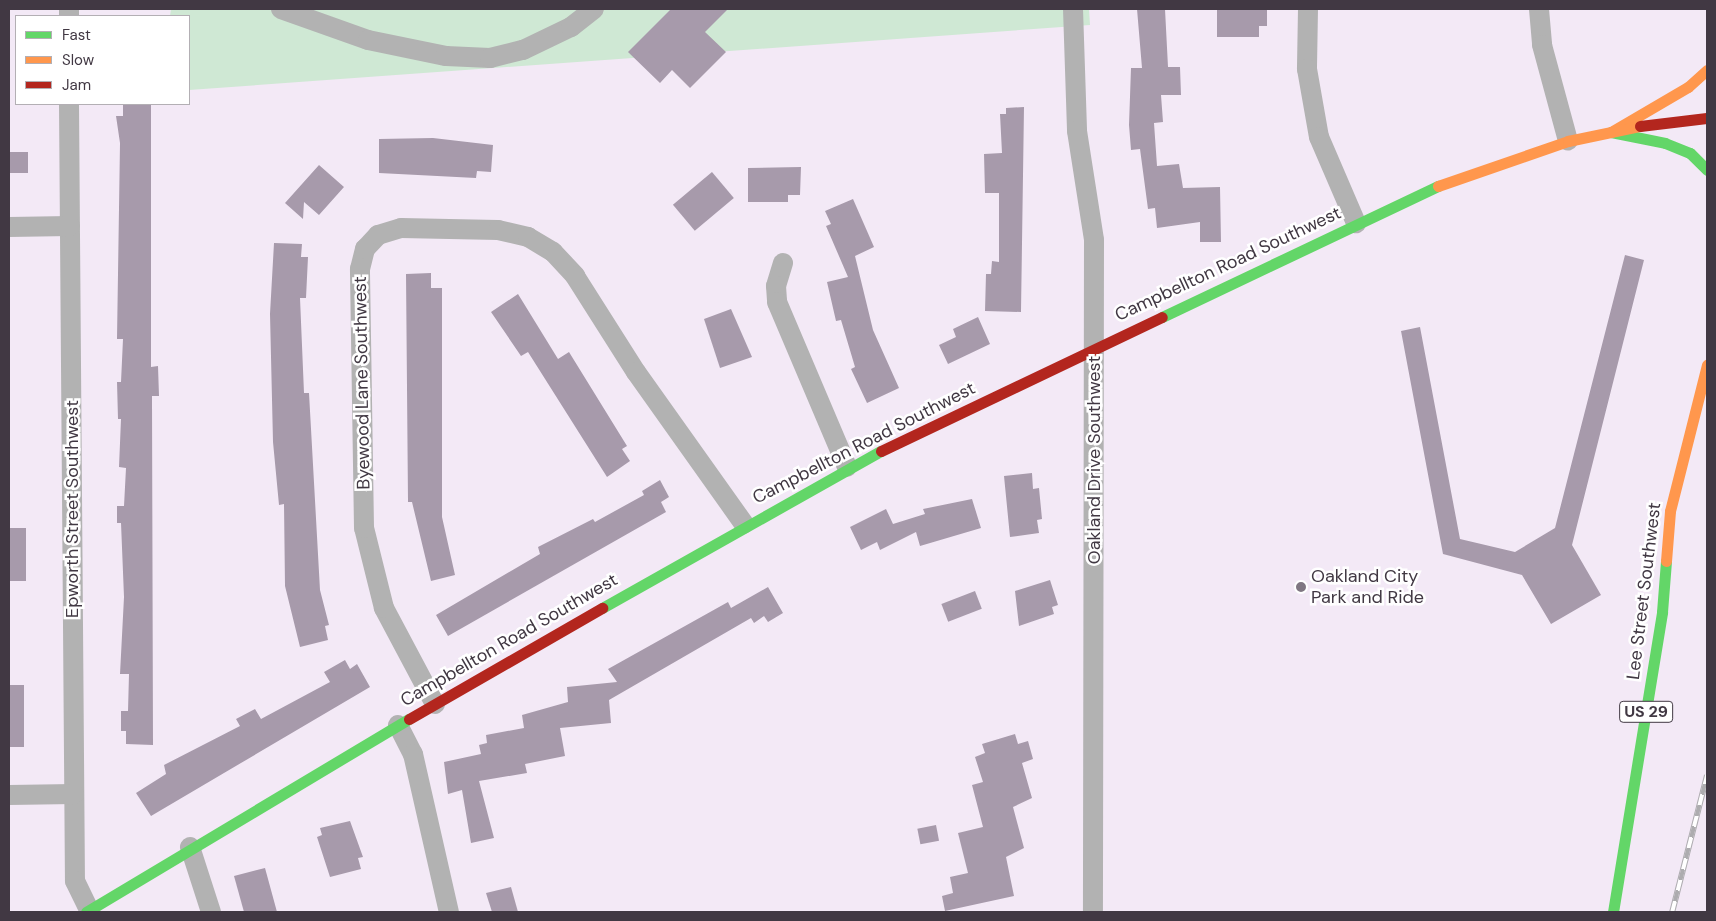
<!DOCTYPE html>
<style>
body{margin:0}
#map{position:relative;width:1716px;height:921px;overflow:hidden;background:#f3e9f6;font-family:"DM Sans",sans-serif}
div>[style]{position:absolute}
.green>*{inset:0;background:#cfe8d4}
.building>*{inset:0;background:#a79aab;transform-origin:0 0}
.street>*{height:20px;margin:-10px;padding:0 10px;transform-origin:10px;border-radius:10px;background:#b2b2b2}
.fast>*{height:11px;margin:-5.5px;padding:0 5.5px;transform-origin:5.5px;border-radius:5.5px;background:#63d668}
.slow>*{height:11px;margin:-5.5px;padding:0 5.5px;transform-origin:5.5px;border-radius:5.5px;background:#ff974d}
.jam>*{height:11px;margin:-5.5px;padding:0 5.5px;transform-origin:5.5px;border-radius:5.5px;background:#b3261e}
.rail>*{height:5.5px;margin-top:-2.75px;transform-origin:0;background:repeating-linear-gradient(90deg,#fff 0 11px,#adacaf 0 22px);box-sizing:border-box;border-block:1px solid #adacaf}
.dots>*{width:14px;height:14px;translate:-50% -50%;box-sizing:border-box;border:2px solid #fff;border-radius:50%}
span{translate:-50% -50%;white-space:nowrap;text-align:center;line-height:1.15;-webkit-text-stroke:5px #fff;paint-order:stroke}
.shield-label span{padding:1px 4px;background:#fff;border:1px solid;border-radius:4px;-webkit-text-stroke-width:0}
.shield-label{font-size:16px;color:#413843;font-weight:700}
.street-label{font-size:18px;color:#413843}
.poi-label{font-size:18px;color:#413843}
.left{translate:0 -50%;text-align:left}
.frame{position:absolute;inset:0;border:10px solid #413843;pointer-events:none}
.legend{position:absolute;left:15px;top:15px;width:175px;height:90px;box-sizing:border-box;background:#fff;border:1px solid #b3afb4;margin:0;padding:6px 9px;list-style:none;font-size:15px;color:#413843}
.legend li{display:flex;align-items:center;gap:10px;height:25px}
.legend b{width:25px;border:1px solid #b3afb4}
</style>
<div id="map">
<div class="green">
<div style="clip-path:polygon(171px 9px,1089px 9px,1090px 25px,189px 90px,189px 16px,170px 16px)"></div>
</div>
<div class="building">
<div style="clip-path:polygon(671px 9px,728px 9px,705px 32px,726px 52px,690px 88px,672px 70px,660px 83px,628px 52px)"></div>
<div style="clip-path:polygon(1137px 9px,1165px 9px,1168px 67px,1180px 67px,1181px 95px,1161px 95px,1163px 122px,1154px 123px,1157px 166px,1179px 164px,1183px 188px,1220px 187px,1221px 242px,1200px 242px,1200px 222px,1157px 228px,1155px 208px,1148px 209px,1140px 149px,1131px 150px,1129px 125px,1131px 68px,1142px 68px)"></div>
<div style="clip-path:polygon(1217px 9px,1267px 9px,1267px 26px,1259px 26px,1259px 37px,1217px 37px)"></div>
<div style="clip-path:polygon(123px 104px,151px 104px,151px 367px,158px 366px,159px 396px,152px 396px,153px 745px,126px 744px,126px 731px,121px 731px,121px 711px,128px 711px,129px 674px,120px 674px,124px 597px,121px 523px,117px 523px,117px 506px,124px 506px,126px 468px,119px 467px,121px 419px,118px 419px,117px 382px,121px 382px,123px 339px,117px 339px,120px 143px,116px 116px,123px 116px)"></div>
<div style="clip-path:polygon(1024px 107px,1021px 312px,985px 311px,986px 274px,991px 274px,992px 261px,999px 262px,999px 193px,985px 193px,984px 154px,1002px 153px,1000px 114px,1006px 114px,1006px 108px)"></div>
<div style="clip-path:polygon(433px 138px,493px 145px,491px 172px,477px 171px,476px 178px,379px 173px,379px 139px)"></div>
<div style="left:28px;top:152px;width:21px;height:19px;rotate:90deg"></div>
<div style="clip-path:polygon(319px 165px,344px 187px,319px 215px,304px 202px,303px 219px,285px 203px)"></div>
<div style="clip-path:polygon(801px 167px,800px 195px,788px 195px,788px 202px,748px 202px,748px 168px)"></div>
<div style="left:712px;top:172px;width:34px;height:51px;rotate:50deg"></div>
<div style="clip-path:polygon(853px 199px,874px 247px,855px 256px,873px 330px,899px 388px,867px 403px,851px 369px,855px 367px,841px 320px,836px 321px,827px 282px,848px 277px,826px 226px,831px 224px,825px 211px)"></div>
<div style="clip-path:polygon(274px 243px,302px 244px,301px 257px,308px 257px,306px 298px,300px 298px,304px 393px,309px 393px,320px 590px,329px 625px,325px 626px,328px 640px,300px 647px,285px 586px,284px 504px,279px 505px,273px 442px,270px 314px)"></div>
<div style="clip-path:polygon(1625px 255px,1644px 260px,1572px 545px,1601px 595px,1551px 624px,1522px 575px,1443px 554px,1401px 331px,1420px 327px,1460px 539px,1515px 552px,1555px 528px)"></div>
<div style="clip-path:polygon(431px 273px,431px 288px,442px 288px,442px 517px,455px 575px,431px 581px,412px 502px,408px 502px,406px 274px)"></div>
<div style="clip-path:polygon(518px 294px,558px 359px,569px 352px,627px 446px,622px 449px,630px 461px,607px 477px,528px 352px,521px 356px,491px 312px)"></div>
<div style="clip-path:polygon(731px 309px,752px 357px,720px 368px,704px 319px)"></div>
<div style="clip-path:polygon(978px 317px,990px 344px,948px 364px,939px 345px,956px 337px,953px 329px)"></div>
<div style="clip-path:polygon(1032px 473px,1033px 489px,1039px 488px,1042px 519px,1037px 520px,1039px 533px,1010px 537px,1004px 476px)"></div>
<div style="clip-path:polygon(660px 480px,669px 497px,661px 502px,666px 512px,448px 636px,436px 615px,540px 554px,538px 547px,593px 519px,595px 522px,644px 495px,642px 491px)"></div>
<div style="clip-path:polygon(972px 499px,981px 528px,920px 546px,916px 532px,880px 550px,877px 542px,861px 550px,850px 527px,886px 509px,893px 524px,925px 514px,923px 509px)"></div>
<div style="left:9px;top:528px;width:17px;height:53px"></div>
<div style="clip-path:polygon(1050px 580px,1058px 605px,1052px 607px,1054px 614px,1019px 626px,1015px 591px)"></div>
<div style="clip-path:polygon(768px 587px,783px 613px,768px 622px,764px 616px,754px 623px,751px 618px,609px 700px,611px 723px,560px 728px,565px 756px,525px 764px,527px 773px,479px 781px,494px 838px,471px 843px,462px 790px,448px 794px,444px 762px,481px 754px,479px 745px,487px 743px,486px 735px,524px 728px,522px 715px,568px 702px,567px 687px,617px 682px,608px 669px,728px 602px,731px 608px)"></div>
<div style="left:975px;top:591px;width:19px;height:36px;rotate:69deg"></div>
<div style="clip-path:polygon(345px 660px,350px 669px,357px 664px,370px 687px,151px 816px,136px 793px,166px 774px,164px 765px,240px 726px,236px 719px,255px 709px,261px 719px,330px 682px,324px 672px)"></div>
<div style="left:9px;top:685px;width:15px;height:62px"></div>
<div style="clip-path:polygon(1015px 734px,1018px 744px,1028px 741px,1033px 759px,1022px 763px,1032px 798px,1013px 807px,1024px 848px,1006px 857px,1014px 896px,945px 911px,942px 896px,953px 893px,950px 877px,968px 873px,958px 833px,983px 827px,972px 785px,983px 782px,975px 757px,985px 753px,982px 744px)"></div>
<div style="clip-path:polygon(350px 821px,363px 857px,358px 858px,361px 869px,330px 877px,317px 837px,322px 835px,320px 828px)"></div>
<div style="left:936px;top:825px;width:16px;height:19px;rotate:79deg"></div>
<div style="clip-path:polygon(265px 868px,277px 912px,244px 912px,234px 876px)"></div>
<div style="clip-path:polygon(511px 887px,518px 912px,492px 912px,486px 893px)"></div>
</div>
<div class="street">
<div style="left:69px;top:9px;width:7px;rotate:90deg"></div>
<div style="left:281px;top:9px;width:92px;rotate:19.6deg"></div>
<div style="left:368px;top:40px;width:80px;rotate:11.6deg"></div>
<div style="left:446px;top:56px;width:44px;rotate:2.6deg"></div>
<div style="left:490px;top:58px;width:34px;rotate:-14deg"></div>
<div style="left:523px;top:50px;width:53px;rotate:-25.6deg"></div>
<div style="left:571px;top:27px;width:29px;rotate:-38deg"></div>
<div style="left:1073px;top:9px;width:122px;rotate:88.1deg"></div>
<div style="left:1077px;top:131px;width:110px;rotate:81.1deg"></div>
<div style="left:1094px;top:240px;width:672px;rotate:90.09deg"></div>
<div style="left:1308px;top:9px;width:60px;rotate:91deg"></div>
<div style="left:1307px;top:69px;width:69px;rotate:80deg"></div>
<div style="left:1319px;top:137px;width:94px;rotate:66.7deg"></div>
<div style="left:1539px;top:9px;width:36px;rotate:85deg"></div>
<div style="left:1542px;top:45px;width:99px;rotate:74.8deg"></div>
<div style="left:69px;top:104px;width:777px;rotate:89.56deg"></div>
<div style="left:75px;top:881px;width:32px;rotate:64deg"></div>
<div style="left:9px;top:227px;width:61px;rotate:-0.9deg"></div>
<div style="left:783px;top:263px;width:24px;rotate:107deg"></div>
<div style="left:776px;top:286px;width:16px;rotate:86deg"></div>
<div style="left:777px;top:302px;width:179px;rotate:67deg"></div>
<div style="left:435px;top:704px;width:109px;rotate:-118deg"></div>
<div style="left:384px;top:608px;width:82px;rotate:-104deg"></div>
<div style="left:364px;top:528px;width:259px;rotate:-90.9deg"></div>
<div style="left:360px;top:269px;width:21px;rotate:-76deg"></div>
<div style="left:365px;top:249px;width:19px;rotate:-47deg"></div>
<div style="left:378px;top:235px;width:24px;rotate:-17deg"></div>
<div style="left:401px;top:228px;width:97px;rotate:1.2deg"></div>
<div style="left:498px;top:230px;width:31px;rotate:13deg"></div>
<div style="left:528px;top:237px;width:29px;rotate:31deg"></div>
<div style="left:553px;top:252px;width:33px;rotate:47deg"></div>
<div style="left:575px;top:276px;width:114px;rotate:57.6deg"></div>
<div style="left:636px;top:372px;width:186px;rotate:54.6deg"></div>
<div style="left:398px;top:725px;width:33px;rotate:63deg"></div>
<div style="left:413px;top:754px;width:162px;rotate:77.2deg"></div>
<div style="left:9px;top:795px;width:65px;rotate:-0.9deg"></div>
<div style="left:190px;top:847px;width:68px;rotate:72.1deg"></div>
</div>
<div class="fast">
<div style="left:1611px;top:132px;width:55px;rotate:11.5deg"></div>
<div style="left:1665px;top:143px;width:27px;rotate:22deg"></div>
<div style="left:1690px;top:153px;width:24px;rotate:45deg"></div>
<div style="left:1162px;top:317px;width:306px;rotate:-25.4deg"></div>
<div style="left:602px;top:608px;width:320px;rotate:-29.4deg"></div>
<div style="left:86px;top:912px;width:376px;rotate:-30.9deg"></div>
<div style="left:1613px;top:912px;width:304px;rotate:-80.7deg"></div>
<div style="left:1662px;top:612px;width:51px;rotate:-85.5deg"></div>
</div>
<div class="slow">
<div style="left:1611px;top:132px;width:89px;rotate:-30.3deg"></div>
<div style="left:1688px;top:87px;width:25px;rotate:-42deg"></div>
<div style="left:1438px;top:186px;width:138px;rotate:-19.1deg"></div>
<div style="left:1568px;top:141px;width:74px;rotate:-11.8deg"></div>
<div style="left:1666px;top:561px;width:50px;rotate:-85.4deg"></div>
<div style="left:1670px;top:511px;width:151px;rotate:-75.8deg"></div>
</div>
<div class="jam">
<div style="left:1640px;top:126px;width:67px;rotate:-6.8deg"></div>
<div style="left:881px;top:451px;width:311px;rotate:-25.5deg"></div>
<div style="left:409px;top:719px;width:223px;rotate:-29.9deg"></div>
</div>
<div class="rail">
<div style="left:1672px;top:912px;width:141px;rotate:-75.7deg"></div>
</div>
<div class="dots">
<div style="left:1301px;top:587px;background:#7f7682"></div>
</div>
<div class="shield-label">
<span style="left:1646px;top:712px">US 29</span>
</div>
<div class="street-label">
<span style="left:1228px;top:264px;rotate:-25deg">Campbellton Road Southwest</span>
<span style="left:362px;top:383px;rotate:-91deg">Byewood Lane Southwest</span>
<span style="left:864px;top:443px;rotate:-27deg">Campbellton Road Southwest</span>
<span style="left:1094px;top:460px;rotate:-90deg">Oakland Drive Southwest</span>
<span style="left:72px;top:509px;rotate:-90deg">Epworth Street Southwest</span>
<span style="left:1644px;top:591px;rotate:-83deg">Lee Street Southwest</span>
<span style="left:509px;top:640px;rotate:-30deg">Campbellton Road Southwest</span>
</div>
<div class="poi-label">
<span class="left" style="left:1311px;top:587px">Oakland City<br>Park and Ride</span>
</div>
<div class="frame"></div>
<ul class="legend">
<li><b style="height:6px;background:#63d668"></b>Fast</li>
<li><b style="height:6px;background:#ff974d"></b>Slow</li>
<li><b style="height:6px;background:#b3261e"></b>Jam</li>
</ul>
</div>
